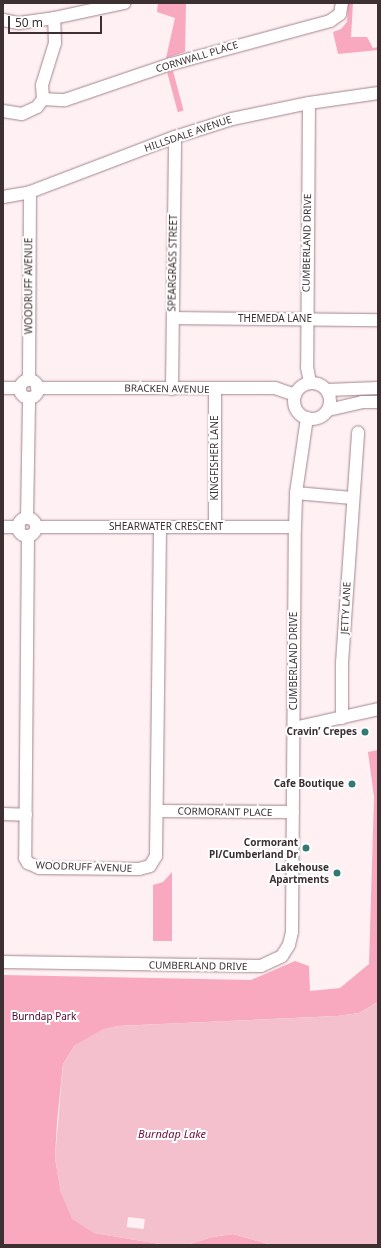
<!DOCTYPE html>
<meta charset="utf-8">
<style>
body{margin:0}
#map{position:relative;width:381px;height:1248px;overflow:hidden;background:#fef0f3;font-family:"Noto Sans",sans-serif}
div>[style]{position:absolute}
.green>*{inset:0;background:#f8a9bf;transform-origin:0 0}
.water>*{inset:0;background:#f5c0ce}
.pier>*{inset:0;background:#fef0f3;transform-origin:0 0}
.roads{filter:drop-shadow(0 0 1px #a5858d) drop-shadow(0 0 1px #a5858d)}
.street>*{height:12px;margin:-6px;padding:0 6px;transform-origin:6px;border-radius:6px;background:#fff}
.street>.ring{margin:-6px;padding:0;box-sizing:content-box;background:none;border:12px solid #fff;border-radius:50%}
.dots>*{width:11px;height:11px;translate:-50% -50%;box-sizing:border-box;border:2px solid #fff;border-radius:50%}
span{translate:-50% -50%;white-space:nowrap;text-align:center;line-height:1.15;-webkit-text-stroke:4px #fff;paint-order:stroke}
.street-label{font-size:10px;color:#3d3033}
.poi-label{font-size:10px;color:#3d3033;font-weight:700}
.right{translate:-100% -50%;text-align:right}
.park-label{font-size:10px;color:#510527}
.water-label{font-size:11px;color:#6e0837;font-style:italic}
.frame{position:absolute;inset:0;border:4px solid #3d3033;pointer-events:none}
.scale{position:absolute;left:8px;top:16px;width:94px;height:18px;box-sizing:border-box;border:2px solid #3d3033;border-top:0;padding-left:5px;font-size:12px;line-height:14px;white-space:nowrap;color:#3d3033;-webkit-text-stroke:3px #fff;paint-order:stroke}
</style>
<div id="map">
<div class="green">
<div style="clip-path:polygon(158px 3px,189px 3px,186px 4px,185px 52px,166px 58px,175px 18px,157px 12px)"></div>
<div style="clip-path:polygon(348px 3px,353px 3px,351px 37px,367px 37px,373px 48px,378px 47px,378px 50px,338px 54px,333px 32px,341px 29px,347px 22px)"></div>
<div style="left:173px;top:71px;width:41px;height:6px;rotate:75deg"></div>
<div style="clip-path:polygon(378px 750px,378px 1002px,359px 1013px,338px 1016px,117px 1026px,75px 1045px,63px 1064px,57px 1122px,55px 1158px,61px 1193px,94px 1233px,166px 1245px,3px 1245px,3px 975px,251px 980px,295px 961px,309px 966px,310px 991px,340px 988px,369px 964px,374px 797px,368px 752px)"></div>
<div style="clip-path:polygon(172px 872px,172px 941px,153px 941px,153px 885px,163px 882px)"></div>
<div style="clip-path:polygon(233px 1234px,272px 1245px,187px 1245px,212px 1237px)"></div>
</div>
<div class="water">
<div style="clip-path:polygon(378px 1002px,378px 1245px,272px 1245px,233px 1234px,212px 1237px,187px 1245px,166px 1245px,94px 1233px,72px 1219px,61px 1193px,55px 1158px,63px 1064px,75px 1045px,103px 1029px,117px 1026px,337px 1016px,359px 1013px)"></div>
</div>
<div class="pier">
<div style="left:128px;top:1217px;width:17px;height:10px;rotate:7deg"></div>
</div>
<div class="roads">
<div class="street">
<div style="left:3px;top:20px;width:16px;rotate:11deg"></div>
<div style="left:19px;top:23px;width:35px;rotate:-8deg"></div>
<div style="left:54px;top:18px;width:72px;rotate:-12.1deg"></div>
<div style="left:43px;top:99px;width:22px;rotate:3deg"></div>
<div style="left:65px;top:100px;width:112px;rotate:-18.8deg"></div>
<div style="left:171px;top:64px;width:165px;rotate:-15.1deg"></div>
<div style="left:330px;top:21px;width:12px;rotate:-35deg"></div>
<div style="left:340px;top:14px;width:11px;rotate:-80deg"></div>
<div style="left:309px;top:103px;width:264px;rotate:90.4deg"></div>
<div style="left:307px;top:367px;width:15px;rotate:79deg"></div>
<div style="left:3px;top:111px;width:19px;rotate:9deg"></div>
<div style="left:22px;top:114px;width:17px;rotate:-25deg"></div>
<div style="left:37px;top:107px;width:10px;rotate:-53deg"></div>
<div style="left:43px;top:99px;width:14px;rotate:-94deg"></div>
<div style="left:42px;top:85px;width:44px;rotate:-72.8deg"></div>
<div style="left:55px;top:43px;width:25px;rotate:-92deg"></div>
<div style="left:3px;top:197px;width:27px;rotate:-10deg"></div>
<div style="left:30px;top:192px;width:155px;rotate:-20.8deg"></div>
<div style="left:175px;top:137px;width:60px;rotate:-17.5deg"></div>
<div style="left:232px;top:119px;width:79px;rotate:-11.7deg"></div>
<div style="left:309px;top:103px;width:70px;rotate:-8.2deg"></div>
<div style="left:173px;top:318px;width:205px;rotate:0.6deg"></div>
<div style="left:29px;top:380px;width:188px;rotate:-89.7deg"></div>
<div class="ring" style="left:20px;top:380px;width:6px;height:6px"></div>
<div class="ring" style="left:294px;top:383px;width:24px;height:24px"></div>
<div style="left:3px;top:388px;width:17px"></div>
<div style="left:37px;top:388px;width:238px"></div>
<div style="left:275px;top:388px;width:21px;rotate:19deg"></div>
<div style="left:172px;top:389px;width:252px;rotate:-89.3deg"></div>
<div style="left:215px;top:390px;width:137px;rotate:90deg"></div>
<div style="left:327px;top:390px;width:51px;rotate:-2.2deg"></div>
<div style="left:328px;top:410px;width:35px;rotate:-13deg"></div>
<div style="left:362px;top:402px;width:16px"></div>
<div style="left:296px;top:493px;width:56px;rotate:5.1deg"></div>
<div style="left:27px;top:518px;width:120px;rotate:-89deg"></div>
<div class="ring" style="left:18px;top:518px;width:6px;height:6px"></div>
<div style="left:3px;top:527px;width:16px"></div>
<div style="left:36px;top:527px;width:259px"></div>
<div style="left:28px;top:536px;width:322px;rotate:90.5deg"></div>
<div style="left:25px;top:858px;width:6px;rotate:59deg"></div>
<div style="left:28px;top:863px;width:12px;rotate:24deg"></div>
<div style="left:39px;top:868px;width:100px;rotate:0.6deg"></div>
<div style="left:139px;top:869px;width:11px;rotate:-15deg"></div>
<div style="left:150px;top:866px;width:12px;rotate:-59deg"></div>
<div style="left:156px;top:856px;width:329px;rotate:-89.3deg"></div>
<div style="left:342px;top:718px;width:55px;rotate:-90deg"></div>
<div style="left:342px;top:663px;width:231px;rotate:-86deg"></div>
<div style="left:294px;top:728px;width:86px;rotate:-12.7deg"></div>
<div style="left:157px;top:811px;width:136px;rotate:0.4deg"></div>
<div style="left:3px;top:814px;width:23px;rotate:2deg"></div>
<div style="left:3px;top:962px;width:258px;rotate:0.9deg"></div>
<div style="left:261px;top:966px;width:23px;rotate:-25deg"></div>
<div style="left:282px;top:956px;width:13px;rotate:-58deg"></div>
<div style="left:289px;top:945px;width:13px;rotate:-77deg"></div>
<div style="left:292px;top:932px;width:405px;rotate:-89.6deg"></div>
<div style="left:295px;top:527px;width:34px;rotate:-88deg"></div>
<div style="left:296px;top:493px;width:76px;rotate:-81.7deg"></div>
</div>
</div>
<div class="dots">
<div style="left:365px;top:732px;background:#337a72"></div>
<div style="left:352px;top:784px;background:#337a72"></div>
<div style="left:306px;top:848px;background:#337a72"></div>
<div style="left:337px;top:873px;background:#337a72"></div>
</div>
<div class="street-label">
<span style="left:197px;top:57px;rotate:-17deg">CORNWALL PLACE</span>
<span style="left:188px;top:134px;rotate:-19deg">HILLSDALE AVENUE</span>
<span style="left:307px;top:243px;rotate:-89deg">CUMBERLAND DRIVE</span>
<span style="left:173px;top:263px;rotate:-89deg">SPEARGRASS STREET</span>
<span style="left:29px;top:286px;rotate:-90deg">WOODRUFF AVENUE</span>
<span style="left:275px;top:319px">THEMEDA LANE</span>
<span style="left:167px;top:389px;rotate:1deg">BRACKEN AVENUE</span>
<span style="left:215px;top:458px;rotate:-90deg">KINGFISHER LANE</span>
<span style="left:166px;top:527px">SHEARWATER CRESCENT</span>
<span style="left:346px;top:608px;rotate:-87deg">JETTY LANE</span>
<span style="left:294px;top:661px;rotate:-90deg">CUMBERLAND DRIVE</span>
<span style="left:225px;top:812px;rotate:1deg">CORMORANT PLACE</span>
<span style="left:84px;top:867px;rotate:2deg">WOODRUFF AVENUE</span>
<span style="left:198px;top:966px;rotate:1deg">CUMBERLAND DRIVE</span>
</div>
<div class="poi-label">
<span class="right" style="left:357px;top:732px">Cravin’ Crepes</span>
<span class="right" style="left:344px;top:784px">Cafe Boutique</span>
<span class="right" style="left:298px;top:848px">Cormorant<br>Pl/Cumberland Dr</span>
<span class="right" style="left:329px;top:873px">Lakehouse<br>Apartments</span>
</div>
<div class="park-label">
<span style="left:44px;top:1017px">Burndap Park</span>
</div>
<div class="water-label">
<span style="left:172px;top:1134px">Burndap Lake</span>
</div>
<div class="frame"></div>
<div class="scale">50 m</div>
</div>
